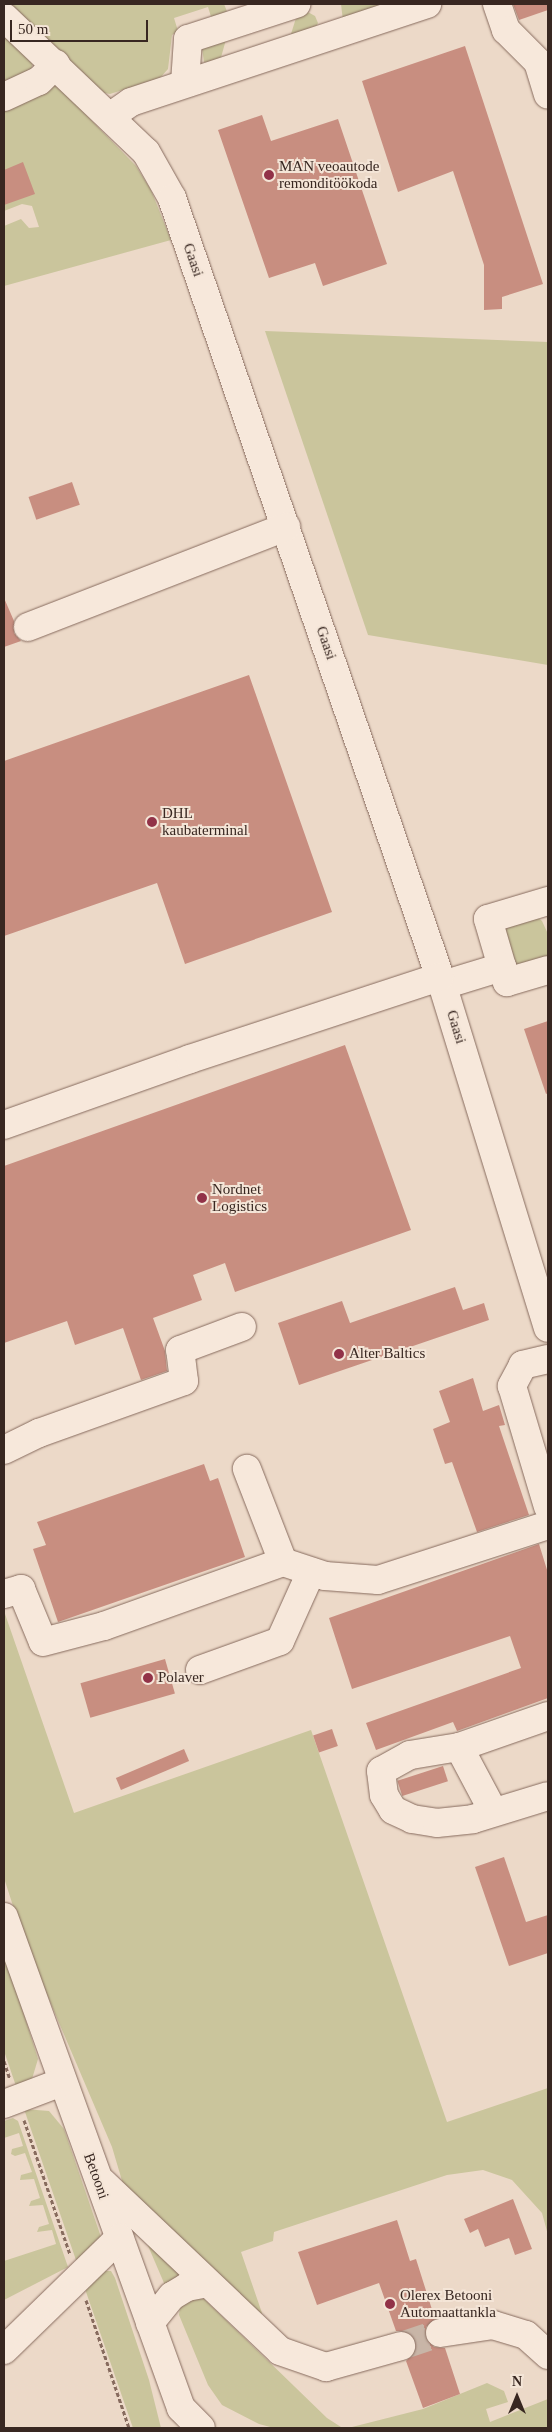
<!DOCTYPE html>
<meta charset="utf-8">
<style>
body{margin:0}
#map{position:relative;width:552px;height:2432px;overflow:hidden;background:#ecd9c8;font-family:Georgia,serif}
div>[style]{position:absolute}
.green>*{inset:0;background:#cac59c}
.building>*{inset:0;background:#c88e80;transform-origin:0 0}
.minor-tunnel>*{height:28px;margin-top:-14px;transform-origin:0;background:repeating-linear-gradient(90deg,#c8b5a7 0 28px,transparent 0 42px)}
.path>*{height:3px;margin-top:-1.5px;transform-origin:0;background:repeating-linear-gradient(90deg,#876b5e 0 4px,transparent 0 6.5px)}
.roads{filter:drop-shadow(0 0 1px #876b5e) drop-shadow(0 0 1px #876b5e)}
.minor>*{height:28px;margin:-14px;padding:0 14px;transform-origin:14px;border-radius:14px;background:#f7e8db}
.dots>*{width:14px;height:14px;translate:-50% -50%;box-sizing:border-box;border:2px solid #f4e5d7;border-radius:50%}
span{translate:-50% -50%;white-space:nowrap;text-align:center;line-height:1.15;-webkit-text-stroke:4px #f4e5d7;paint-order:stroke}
.poi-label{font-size:15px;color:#382721}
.left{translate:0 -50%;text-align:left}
.street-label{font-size:15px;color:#382721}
.frame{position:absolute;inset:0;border:5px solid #382721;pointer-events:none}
.north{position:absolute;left:492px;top:2372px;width:50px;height:50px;-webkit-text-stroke:4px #f4e5d7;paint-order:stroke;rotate:0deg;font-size:14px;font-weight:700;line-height:20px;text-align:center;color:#382721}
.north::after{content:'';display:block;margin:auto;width:18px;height:22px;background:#382721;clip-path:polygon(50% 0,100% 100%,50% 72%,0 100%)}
.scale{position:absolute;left:10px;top:20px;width:138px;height:22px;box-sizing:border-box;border:2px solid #382721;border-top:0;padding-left:6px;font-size:15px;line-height:18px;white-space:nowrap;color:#382721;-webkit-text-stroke:4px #f4e5d7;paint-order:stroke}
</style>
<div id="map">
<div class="green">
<div style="clip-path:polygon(7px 4px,224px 4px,228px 14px,212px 20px,208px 7px,174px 18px,178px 31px,172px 35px,168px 69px,160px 78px,110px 94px,99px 92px)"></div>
<div style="clip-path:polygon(341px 4px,407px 4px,343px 21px)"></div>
<div style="clip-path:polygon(306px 11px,315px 16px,318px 23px,314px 31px,290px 37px,297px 15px)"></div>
<div style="clip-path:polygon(4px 36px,33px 61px,31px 71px,4px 93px)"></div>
<div style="clip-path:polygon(227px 36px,220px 61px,210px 65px,204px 62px,202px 48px)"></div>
<div style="clip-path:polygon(50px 83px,60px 88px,136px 166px,151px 190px,171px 240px,4px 286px,4px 226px,21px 219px,29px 228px,39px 227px,32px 206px,22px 204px,4px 211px,4px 104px)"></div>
<div style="clip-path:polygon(265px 331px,548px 342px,548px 665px,368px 635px)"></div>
<div style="clip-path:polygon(537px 917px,542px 921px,548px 934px,548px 963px,517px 966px,504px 928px)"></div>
<div style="clip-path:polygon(4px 1611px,74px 1813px,311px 1730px,447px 2122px,548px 2088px,548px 2235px,542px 2213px,512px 2180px,483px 2170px,447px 2175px,274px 2232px,273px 2241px,241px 2252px,262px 2313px,259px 2320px,123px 2184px,112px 2147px,25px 1943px,4px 1878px)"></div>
<div style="clip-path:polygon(4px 1950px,38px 2059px,32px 2079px,17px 2089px,4px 2051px)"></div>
<div style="clip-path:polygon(24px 2109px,49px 2111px,64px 2129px,101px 2237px,77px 2263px)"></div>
<div style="clip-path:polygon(13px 2118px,18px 2121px,68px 2267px,4px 2300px,4px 2261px,56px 2244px,52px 2230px,37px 2232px,39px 2227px,49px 2224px,43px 2205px,29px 2206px,31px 2201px,40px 2198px,34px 2179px,20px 2180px,21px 2175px,32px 2172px,25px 2153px,15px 2156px,11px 2154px,12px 2149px,23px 2146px,19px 2133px,4px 2138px,4px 2121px)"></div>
<div style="clip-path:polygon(143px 2234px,187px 2277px,167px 2290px)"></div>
<div style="clip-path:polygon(98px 2271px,111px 2271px,115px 2278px,149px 2380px,161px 2428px,133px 2428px,84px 2286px)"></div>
<div style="clip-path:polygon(202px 2297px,327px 2418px,341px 2427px,352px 2427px,423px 2409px,487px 2383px,504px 2391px,508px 2402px,486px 2409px,490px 2422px,548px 2399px,548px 2428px,274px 2428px,259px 2424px,222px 2405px,208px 2385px,179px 2315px,180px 2306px,185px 2299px)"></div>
</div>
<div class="building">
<div style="clip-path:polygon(513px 4px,548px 4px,548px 10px,519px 20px)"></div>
<div style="clip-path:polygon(465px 46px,543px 284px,502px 297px,502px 309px,484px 310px,484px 265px,453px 171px,398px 192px,362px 81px)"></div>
<div style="clip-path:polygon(262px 115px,271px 141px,338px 119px,387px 264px,323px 286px,315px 263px,269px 278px,218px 130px)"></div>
<div style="clip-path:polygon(23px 162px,35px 194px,4px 205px,4px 170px)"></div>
<div style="left:72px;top:482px;width:24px;height:46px;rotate:71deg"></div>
<div style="clip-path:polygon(4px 598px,14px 621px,14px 633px,21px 641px,4px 647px)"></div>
<div style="clip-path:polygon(249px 675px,332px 912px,185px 964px,157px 883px,4px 936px,4px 761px)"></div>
<div style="clip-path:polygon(548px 1021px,548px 1093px,546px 1094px,524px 1029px)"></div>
<div style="clip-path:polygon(345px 1045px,411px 1230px,235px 1292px,225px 1263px,193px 1275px,202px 1300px,153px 1318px,165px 1351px,167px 1371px,141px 1380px,123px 1328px,75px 1345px,67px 1321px,4px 1343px,4px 1166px)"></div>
<div style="clip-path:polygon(455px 1287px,463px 1310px,484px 1303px,489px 1320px,299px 1385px,278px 1323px,342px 1301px,350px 1323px)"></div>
<div style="clip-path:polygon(473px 1378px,483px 1411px,499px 1405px,505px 1425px,499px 1426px,529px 1515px,477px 1532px,452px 1462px,445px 1464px,433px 1429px,450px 1422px,439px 1391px)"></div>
<div style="clip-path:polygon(204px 1464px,210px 1481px,218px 1478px,245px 1557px,58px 1622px,33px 1549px,46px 1545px,37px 1522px)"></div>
<div style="clip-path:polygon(539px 1544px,548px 1573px,548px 1698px,457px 1731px,453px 1722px,376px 1750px,366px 1723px,521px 1668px,510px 1636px,352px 1689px,329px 1618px)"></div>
<div style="left:165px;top:1659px;width:36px;height:88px;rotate:74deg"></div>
<div style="left:332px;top:1729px;width:18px;height:20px;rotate:71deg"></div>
<div style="left:184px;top:1749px;width:13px;height:74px;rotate:67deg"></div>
<div style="left:443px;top:1766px;width:16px;height:48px;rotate:72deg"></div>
<div style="clip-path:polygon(504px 1857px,526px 1922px,548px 1915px,548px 1953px,509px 1966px,475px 1867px)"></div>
<div style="clip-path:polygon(513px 2199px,532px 2249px,515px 2255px,509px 2238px,485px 2247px,478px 2229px,470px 2233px,464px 2219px)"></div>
<div style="clip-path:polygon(397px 2220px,410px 2261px,416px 2259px,435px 2319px,426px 2327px,425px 2336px,434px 2347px,445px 2348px,460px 2394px,423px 2408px,406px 2361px,416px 2350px,416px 2341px,405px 2331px,396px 2331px,379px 2283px,317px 2305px,298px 2252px)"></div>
</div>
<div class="minor-tunnel">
<div style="left:401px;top:2346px;width:41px;rotate:-18.4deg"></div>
</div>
<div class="path">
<div style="left:4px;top:2061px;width:19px;rotate:72deg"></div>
<div style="left:24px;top:2120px;width:142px;rotate:71.1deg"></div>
<div style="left:86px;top:2300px;width:135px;rotate:71.4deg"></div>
</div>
<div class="roads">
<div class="minor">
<div style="left:497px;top:4px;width:28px;rotate:71deg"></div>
<div style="left:506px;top:30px;width:45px;rotate:45deg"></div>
<div style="left:538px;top:62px;width:34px;rotate:73deg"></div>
<div style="left:4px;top:17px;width:196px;rotate:43.6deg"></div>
<div style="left:146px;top:152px;width:53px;rotate:60.5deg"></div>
<div style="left:172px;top:198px;width:824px;rotate:71.02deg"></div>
<div style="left:440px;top:977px;width:367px;rotate:72.9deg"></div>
<div style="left:185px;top:83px;width:44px;rotate:-86.1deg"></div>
<div style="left:188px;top:39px;width:114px;rotate:-18deg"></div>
<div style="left:4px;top:97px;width:38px;rotate:-25deg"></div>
<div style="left:39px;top:81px;width:24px;rotate:-45deg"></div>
<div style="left:111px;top:116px;width:24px;rotate:-35deg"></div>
<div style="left:131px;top:102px;width:312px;rotate:-18.3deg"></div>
<div style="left:28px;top:627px;width:277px;rotate:-21.2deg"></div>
<div style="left:502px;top:967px;width:50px;rotate:-106.3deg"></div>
<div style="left:488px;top:919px;width:63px;rotate:-16.7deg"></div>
<div style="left:443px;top:985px;width:62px;rotate:-17deg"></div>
<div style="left:502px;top:967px;width:16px;rotate:72deg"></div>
<div style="left:507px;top:982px;width:43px;rotate:-16.3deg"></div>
<div style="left:4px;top:1125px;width:197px;rotate:-19.5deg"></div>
<div style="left:190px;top:1059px;width:263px;rotate:-18.2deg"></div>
<div style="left:548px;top:1359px;width:26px;rotate:167deg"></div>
<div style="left:523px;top:1365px;width:24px;rotate:118deg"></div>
<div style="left:512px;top:1386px;width:126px;rotate:73.4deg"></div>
<div style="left:4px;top:1450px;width:39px;rotate:-26deg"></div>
<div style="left:39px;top:1433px;width:154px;rotate:-19.7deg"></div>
<div style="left:184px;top:1381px;width:31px;rotate:-97deg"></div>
<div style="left:180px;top:1350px;width:66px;rotate:-20.4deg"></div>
<div style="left:283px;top:1562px;width:44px;rotate:18.4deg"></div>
<div style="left:325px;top:1576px;width:53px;rotate:4.3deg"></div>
<div style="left:378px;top:1580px;width:179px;rotate:-17.9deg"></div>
<div style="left:4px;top:1594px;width:18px;rotate:-16deg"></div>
<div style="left:21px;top:1589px;width:57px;rotate:67.5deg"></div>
<div style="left:43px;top:1642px;width:63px;rotate:-14.7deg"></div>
<div style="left:104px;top:1626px;width:190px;rotate:-19.7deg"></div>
<div style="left:283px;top:1562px;width:100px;rotate:-111.2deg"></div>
<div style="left:200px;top:1670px;width:85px;rotate:-19.9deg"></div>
<div style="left:280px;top:1641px;width:76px;rotate:-65.8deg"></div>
<div style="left:548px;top:1716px;width:94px;rotate:160.8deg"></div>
<div style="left:459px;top:1747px;width:50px;rotate:170.7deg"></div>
<div style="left:410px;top:1755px;width:33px;rotate:151deg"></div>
<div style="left:381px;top:1771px;width:24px;rotate:83deg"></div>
<div style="left:384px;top:1795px;width:17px;rotate:59deg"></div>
<div style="left:393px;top:1810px;width:21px;rotate:25deg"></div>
<div style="left:412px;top:1819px;width:25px;rotate:9deg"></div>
<div style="left:437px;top:1823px;width:36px;rotate:-6deg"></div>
<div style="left:473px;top:1819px;width:78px;rotate:-17deg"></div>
<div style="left:459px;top:1747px;width:72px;rotate:62deg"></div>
<div style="left:4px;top:1917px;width:522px;rotate:70.18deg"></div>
<div style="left:181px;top:2408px;width:28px;rotate:45deg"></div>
<div style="left:4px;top:2104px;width:62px;rotate:-20.8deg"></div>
<div style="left:102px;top:2182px;width:245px;rotate:43.5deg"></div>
<div style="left:280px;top:2351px;width:49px;rotate:19.2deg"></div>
<div style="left:326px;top:2367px;width:78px;rotate:-15.6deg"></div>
<div style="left:150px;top:2323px;width:35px;rotate:-51deg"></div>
<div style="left:172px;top:2296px;width:17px;rotate:-31deg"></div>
<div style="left:187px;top:2287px;width:21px;rotate:-11deg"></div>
<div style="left:440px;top:2333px;width:54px;rotate:-8.6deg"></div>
<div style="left:493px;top:2325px;width:34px;rotate:17deg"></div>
<div style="left:526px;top:2335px;width:30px;rotate:42deg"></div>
<div style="left:4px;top:2350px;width:161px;rotate:-44.2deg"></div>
</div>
</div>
<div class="dots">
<div style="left:269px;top:175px;background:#923248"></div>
<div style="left:152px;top:822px;background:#923248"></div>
<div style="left:202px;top:1198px;background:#923248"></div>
<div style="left:339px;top:1354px;background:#923248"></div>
<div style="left:148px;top:1678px;background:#923248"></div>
<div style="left:390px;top:2304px;background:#923248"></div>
</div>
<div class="poi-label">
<span class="left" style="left:279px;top:175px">MAN veoautode<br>remonditöökoda</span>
<span class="left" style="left:162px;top:822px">DHL<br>kaubaterminal</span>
<span class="left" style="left:212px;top:1198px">Nordnet<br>Logistics</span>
<span class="left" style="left:349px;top:1354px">Alter Baltics</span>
<span class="left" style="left:158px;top:1678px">Polaver</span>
<span class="left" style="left:400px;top:2304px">Olerex Betooni<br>Automaattankla</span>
</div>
<div class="street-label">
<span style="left:193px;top:260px;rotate:71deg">Gaasi</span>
<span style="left:326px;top:643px;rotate:71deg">Gaasi</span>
<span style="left:456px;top:1027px;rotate:73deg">Gaasi</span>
<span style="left:96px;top:2176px;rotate:70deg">Betooni</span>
</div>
<div class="frame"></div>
<div class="north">N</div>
<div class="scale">50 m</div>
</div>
